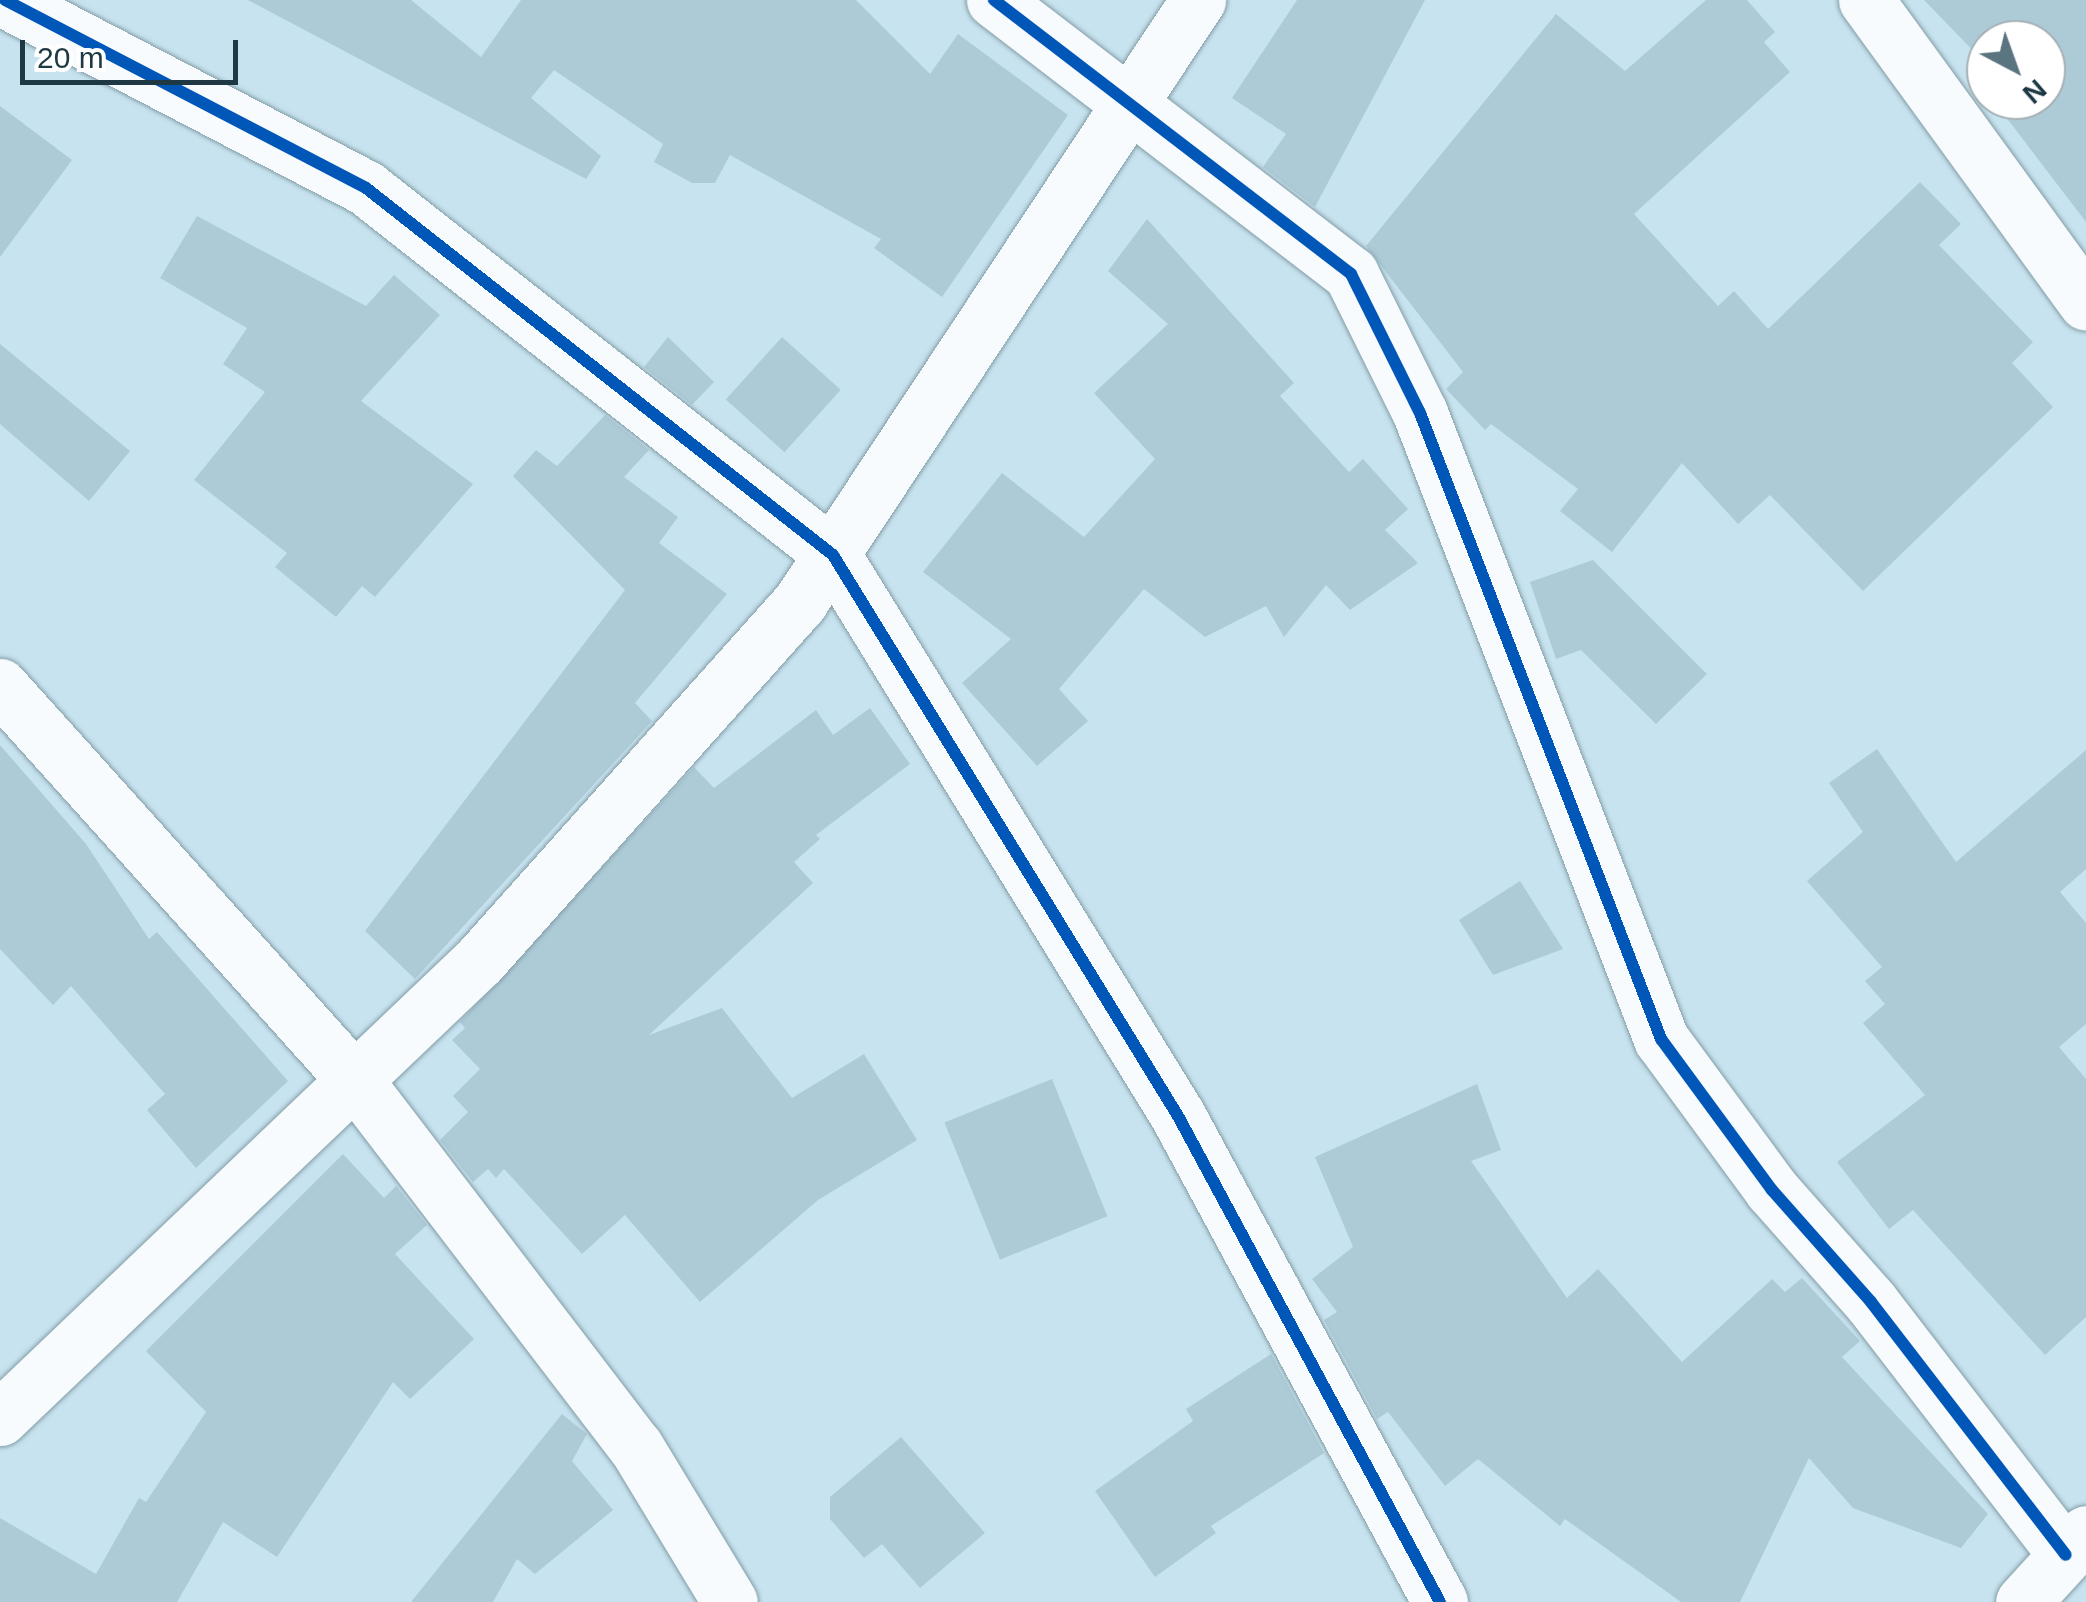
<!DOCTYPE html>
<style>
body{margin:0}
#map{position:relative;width:2086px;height:1602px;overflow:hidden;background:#c7e3ef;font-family:Helvetica,sans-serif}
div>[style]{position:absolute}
.building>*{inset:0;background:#adcbd7;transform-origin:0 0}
.roads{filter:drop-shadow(0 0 2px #839da6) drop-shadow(0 0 2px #839da6)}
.street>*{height:55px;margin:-27.5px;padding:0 27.5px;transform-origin:27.5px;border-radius:27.5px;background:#f7fbfd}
.cycleway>*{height:12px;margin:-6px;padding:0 6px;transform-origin:6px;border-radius:6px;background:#0057b8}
span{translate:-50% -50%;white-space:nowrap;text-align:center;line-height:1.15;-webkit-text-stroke:8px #fff;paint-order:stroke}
.north{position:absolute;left:1966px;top:20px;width:100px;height:100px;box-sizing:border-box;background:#fff;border:2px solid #a5b0b4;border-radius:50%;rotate:139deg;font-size:28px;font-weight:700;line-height:40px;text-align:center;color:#1f3944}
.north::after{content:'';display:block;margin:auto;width:35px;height:45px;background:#5a7480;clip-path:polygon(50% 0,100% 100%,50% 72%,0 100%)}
.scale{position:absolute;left:20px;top:40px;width:218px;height:45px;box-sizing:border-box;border:5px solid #1f3944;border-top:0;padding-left:12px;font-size:30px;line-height:35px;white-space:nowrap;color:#1f3944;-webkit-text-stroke:8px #fff;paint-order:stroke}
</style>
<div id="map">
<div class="building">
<div style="clip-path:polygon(248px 0,411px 0,481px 57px,521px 0,856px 0,930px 74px,958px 34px,1068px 115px,942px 297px,874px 248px,881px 239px,730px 155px,715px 183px,692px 183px,654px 162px,663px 144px,554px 70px,531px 98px,601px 156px,586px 179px)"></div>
<div style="clip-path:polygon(1297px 0,1425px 0,1315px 207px,1263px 167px,1286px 134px,1232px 98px)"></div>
<div style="clip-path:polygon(1706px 0,1747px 0,1775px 32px,1764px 42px,1790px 72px,1634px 214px,1718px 306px,1734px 291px,1768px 329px,1920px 182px,1961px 224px,1939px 245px,2033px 342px,2012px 363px,2053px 407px,1863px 591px,1770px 495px,1738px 524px,1682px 463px,1612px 552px,1560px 511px,1578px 489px,1491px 424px,1485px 430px,1446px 389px,1463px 372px,1366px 246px,1556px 14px,1625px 71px)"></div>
<div style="clip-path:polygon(1924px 0,2086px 0,2086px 222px,1993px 100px,2046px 100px,2046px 40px,1986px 40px,1986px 64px)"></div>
<div style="clip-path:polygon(0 106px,72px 160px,0 257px)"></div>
<div style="clip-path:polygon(197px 216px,366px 306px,394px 275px,440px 315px,361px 401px,473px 484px,375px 597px,362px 586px,336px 617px,275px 567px,287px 553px,194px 480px,265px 392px,223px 364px,247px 328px,160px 278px)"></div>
<div style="clip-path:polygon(1147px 219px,1294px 383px,1280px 396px,1349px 472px,1363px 459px,1408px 509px,1385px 530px,1418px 563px,1350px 610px,1326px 585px,1284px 637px,1266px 606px,1205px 637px,1144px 589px,1059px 689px,1088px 721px,1037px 766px,962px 683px,1011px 639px,923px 572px,1002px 473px,1084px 537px,1155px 459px,1094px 393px,1168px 324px,1108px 271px)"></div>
<div style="clip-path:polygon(668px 337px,714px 382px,692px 405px,644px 367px)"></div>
<div style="left:782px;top:337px;width:79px;height:84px;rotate:42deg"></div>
<div style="clip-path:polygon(0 344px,130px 451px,89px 501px,0 424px)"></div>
<div style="clip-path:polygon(605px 415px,649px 450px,624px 477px,678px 517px,659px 543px,727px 594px,635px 703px,652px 721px,415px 979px,365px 931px,625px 590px,513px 476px,536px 450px,557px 466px)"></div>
<div style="clip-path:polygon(1593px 560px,1707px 674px,1656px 724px,1581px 650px,1556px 659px,1530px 582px)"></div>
<div style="clip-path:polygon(870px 708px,910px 764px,816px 835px,820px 839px,794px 862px,813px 883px,649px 1035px,722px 1008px,792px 1098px,864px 1054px,917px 1140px,818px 1200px,700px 1302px,625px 1215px,582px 1254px,504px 1169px,496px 1178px,488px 1169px,473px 1182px,440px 1140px,468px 1112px,453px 1096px,480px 1069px,452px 1040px,465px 1028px,460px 1022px,694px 767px,714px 788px,816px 710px,833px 735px)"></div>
<div style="clip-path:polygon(0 745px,86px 844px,149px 939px,157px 932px,288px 1081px,196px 1168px,147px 1110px,165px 1094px,71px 986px,53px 1005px,0 949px)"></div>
<div style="clip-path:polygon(1877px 749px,1956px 862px,2086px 750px,2086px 869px,2060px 892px,2086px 923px,2086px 1024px,2059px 1047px,2086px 1079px,2086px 1317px,2045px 1355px,1913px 1210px,1889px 1229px,1837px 1162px,1925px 1095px,1863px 1023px,1885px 1004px,1865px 981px,1882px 967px,1807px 881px,1863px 832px,1829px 783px)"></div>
<div style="clip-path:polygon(1520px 881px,1563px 949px,1493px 975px,1459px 920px)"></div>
<div style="left:1052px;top:1079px;width:148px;height:116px;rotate:68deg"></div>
<div style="clip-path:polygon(1477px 1084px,1501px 1150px,1471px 1161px,1567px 1298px,1598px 1269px,1682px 1362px,1772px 1279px,1785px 1292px,1802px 1278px,1860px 1341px,1842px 1357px,1988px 1514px,1961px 1548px,1853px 1508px,1809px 1458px,1740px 1602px,1681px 1602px,1565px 1519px,1560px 1526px,1478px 1459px,1445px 1486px,1388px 1412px,1377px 1419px,1324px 1320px,1337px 1312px,1312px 1279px,1353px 1247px,1315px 1157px)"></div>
<div style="clip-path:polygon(343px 1154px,384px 1198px,396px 1186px,427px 1225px,395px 1254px,474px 1339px,410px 1399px,393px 1382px,277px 1557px,223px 1522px,177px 1602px,0 1602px,0 1518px,96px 1574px,139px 1498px,146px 1502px,206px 1412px,146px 1351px)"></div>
<div style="clip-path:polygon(1271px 1354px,1324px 1453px,1211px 1526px,1216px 1533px,1155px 1577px,1095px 1491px,1193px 1421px,1186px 1409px)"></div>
<div style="clip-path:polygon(562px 1414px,587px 1434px,572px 1461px,613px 1510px,535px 1574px,517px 1559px,493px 1602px,411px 1602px)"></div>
<div style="clip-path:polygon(901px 1437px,985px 1533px,920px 1588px,882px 1544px,864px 1558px,830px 1519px,830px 1497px)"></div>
</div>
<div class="roads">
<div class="street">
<div style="left:5px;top:0;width:407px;rotate:27.5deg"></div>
<div style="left:366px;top:188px;width:594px;rotate:38.16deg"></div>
<div style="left:833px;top:555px;width:659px;rotate:58.41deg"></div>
<div style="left:1178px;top:1116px;width:552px;rotate:61.67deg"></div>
<div style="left:994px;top:0;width:450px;rotate:37.5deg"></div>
<div style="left:1351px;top:274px;width:155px;rotate:63.6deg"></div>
<div style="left:1420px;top:413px;width:671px;rotate:68.94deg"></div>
<div style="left:1661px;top:1039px;width:187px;rotate:53.7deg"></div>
<div style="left:1772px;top:1190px;width:149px;rotate:48.5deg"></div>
<div style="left:1871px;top:1302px;width:319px;rotate:52.4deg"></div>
<div style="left:1866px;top:0;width:374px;rotate:54deg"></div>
<div style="left:0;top:686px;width:535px;rotate:48.03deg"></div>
<div style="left:358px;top:1084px;width:457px;rotate:52.6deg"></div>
<div style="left:636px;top:1447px;width:181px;rotate:58.8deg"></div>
<div style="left:0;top:1418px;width:663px;rotate:-43.66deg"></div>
<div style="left:480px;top:960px;width:480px;rotate:-48.2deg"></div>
<div style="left:800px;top:602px;width:722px;rotate:-56.53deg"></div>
<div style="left:2023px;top:1602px;width:93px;rotate:-47.6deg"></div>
</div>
</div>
<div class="cycleway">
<div style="left:5px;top:0;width:407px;rotate:27.5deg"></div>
<div style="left:366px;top:188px;width:594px;rotate:38.16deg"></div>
<div style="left:833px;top:555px;width:659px;rotate:58.41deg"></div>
<div style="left:1178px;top:1116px;width:552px;rotate:61.67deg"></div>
<div style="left:994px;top:0;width:450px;rotate:37.5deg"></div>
<div style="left:1351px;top:274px;width:155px;rotate:63.6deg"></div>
<div style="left:1420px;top:413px;width:671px;rotate:68.94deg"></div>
<div style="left:1661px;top:1039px;width:187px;rotate:53.7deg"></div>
<div style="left:1772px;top:1190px;width:149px;rotate:48.5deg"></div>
<div style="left:1871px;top:1302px;width:319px;rotate:52.4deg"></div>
</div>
<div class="north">N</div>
<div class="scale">20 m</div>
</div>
